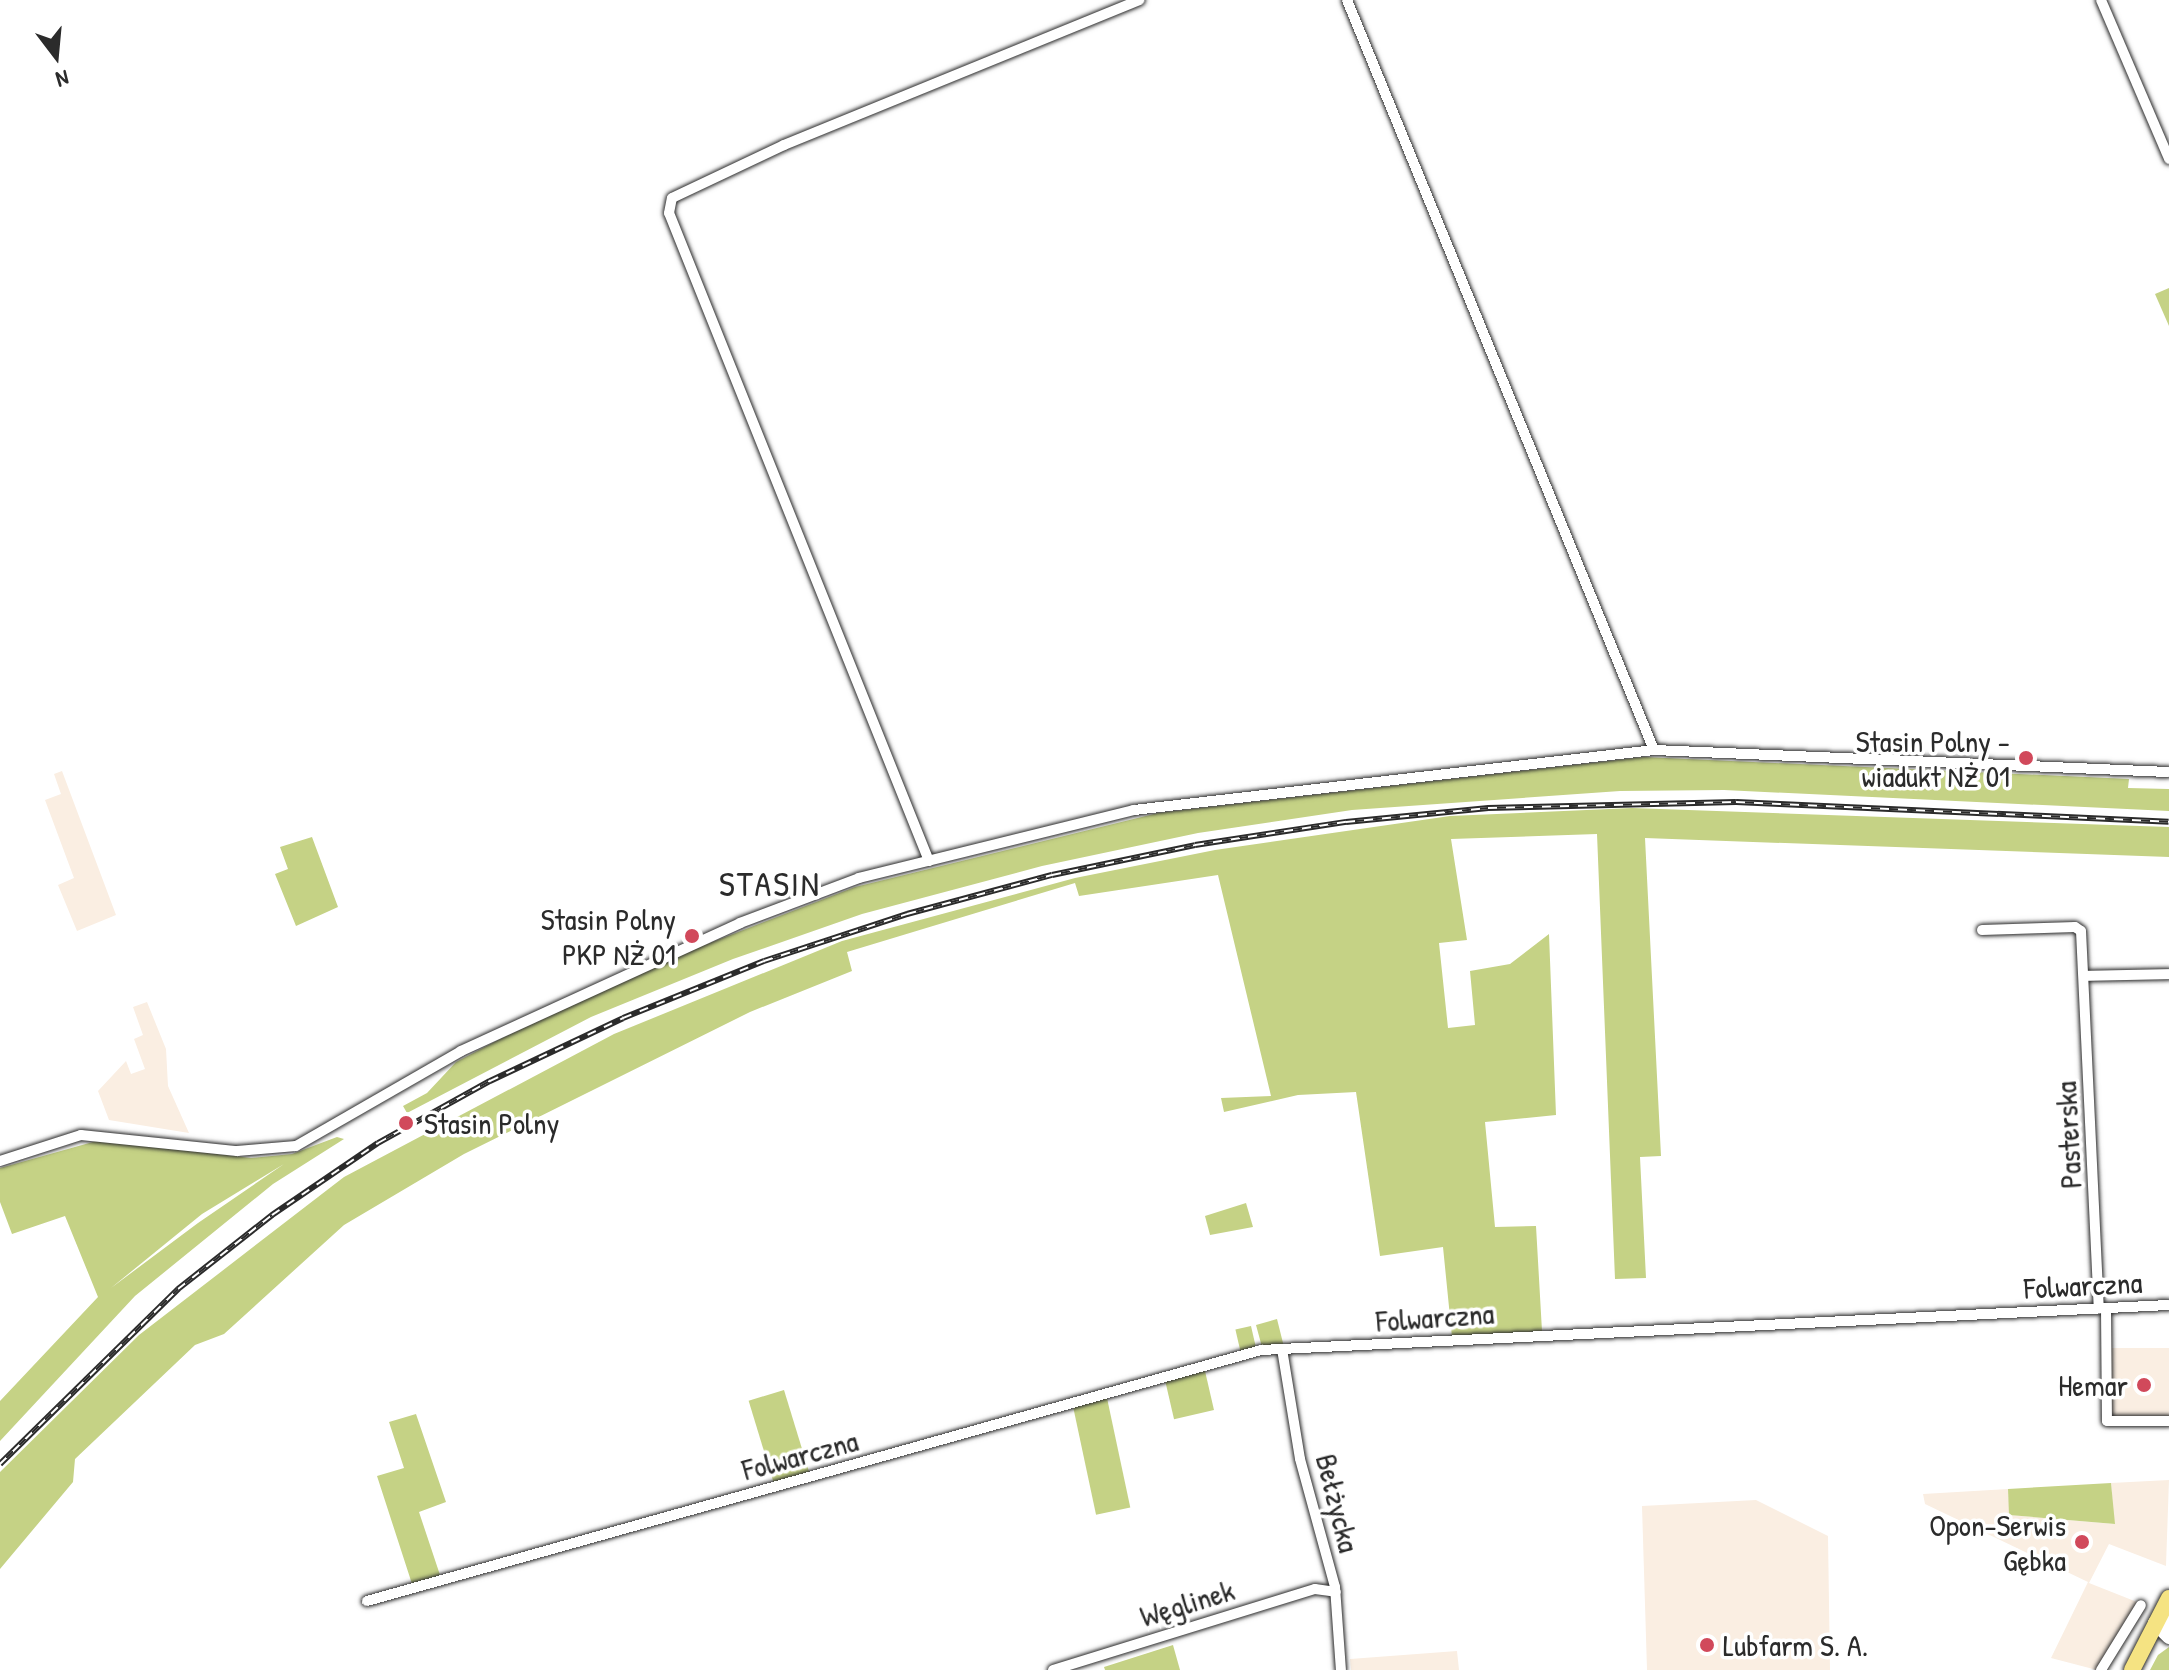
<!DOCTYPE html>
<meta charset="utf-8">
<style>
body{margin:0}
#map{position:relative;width:2169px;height:1670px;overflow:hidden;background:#fff;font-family:"Patrick Hand",sans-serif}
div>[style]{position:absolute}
.built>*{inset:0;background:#faeee2;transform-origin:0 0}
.green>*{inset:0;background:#c5d285;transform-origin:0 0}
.roads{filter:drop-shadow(0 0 2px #2b2b2b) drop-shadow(0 0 2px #2b2b2b)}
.street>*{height:10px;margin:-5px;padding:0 5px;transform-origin:5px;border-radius:5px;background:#fff}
.secondary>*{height:14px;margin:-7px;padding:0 7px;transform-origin:7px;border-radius:7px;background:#fff}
.primary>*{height:16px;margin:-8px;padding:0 8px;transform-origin:8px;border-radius:8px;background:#f5e382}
.rail>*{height:6px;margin-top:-3px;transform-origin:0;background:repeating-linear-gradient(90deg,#fff 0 9px,#2b2b2b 0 18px);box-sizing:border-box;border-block:2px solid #2b2b2b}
.dots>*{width:22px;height:22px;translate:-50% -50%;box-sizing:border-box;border:4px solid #fff;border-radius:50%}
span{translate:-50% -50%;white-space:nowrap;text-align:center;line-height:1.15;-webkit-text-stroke:7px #fff;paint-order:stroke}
.poi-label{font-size:30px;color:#2b2b2b}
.right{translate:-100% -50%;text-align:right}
.left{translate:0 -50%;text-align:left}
.street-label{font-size:30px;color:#2b2b2b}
.quarter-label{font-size:34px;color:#2b2b2b;letter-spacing:2px}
.north{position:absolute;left:16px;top:16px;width:80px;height:80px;-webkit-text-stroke:6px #fff;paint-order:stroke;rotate:164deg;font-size:22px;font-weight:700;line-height:32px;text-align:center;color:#2b2b2b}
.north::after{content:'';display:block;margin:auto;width:28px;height:36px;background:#2b2b2b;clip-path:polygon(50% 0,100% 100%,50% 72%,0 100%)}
</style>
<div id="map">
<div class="built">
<div style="clip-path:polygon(62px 771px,116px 915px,77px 931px,58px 885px,74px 878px,45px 800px,61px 794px,54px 774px)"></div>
<div style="clip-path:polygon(147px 1002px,166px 1049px,168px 1086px,189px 1133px,109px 1120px,98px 1091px,126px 1061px,131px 1074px,145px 1069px,134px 1039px,143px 1035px,133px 1007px)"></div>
<div style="left:2169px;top:1348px;width:70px;height:59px;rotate:90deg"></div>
<div style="clip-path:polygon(2169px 1480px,2166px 1566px,2109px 1544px,2089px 1583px,2137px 1602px,2097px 1670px,2051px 1658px,2088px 1582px,1925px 1504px,1923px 1494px,2008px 1489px,2010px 1515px,2114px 1524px,2111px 1483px)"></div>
<div style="clip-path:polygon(1756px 1500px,1828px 1536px,1830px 1670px,1647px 1670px,1642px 1506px)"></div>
<div style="clip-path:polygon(1457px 1651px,1459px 1670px,1351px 1670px,1350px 1659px)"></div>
</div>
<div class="green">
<div style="clip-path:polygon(2169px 288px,2169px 326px,2155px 294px)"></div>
<div style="clip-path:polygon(1644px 757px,2129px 779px,2128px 788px,2169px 789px,2169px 811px,1724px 790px,1620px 791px,1352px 810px,1198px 833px,1042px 866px,862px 914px,733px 959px,591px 1017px,407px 1113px,403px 1106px,427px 1093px,456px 1062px,500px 1039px,689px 951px,855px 887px,1158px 813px)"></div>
<div style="clip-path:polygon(1632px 808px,2169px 827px,2169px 857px,1645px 838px,1661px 1156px,1640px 1157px,1646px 1278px,1615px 1279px,1597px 834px,1451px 839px,1467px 940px,1439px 943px,1448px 1028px,1475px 1025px,1470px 971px,1510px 964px,1549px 934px,1556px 1115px,1485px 1122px,1495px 1227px,1536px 1226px,1542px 1331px,1452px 1337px,1443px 1247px,1380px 1256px,1356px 1092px,1298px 1095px,1224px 1112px,1221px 1098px,1271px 1096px,1218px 875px,1079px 896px,1075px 883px,847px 952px,852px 971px,750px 1012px,464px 1154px,344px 1225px,224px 1334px,195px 1345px,75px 1459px,73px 1482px,0 1569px,0 1472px,139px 1335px,344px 1177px,614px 1034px,842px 941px,1075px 878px,1215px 850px,1450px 816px)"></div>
<div style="clip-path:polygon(312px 837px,338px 907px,296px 926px,275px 874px,288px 869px,280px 847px)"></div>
<div style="clip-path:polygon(evenodd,337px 1137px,344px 1139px,273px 1184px,135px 1296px,0 1441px,0 1401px,98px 1297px,65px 1216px,12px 1234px,0 1202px,0 1168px,100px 1140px,251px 1158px,292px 1154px,337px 1137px,284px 1164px,198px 1223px,111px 1288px,202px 1214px,284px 1164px)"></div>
<div style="clip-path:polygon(1246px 1203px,1253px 1227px,1210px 1235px,1205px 1216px)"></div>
<div style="clip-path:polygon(1277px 1319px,1284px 1347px,1262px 1347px,1256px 1325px)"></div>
<div style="left:1251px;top:1326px;width:23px;height:16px;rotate:77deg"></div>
<div style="left:1205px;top:1371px;width:40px;height:41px;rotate:77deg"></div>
<div style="left:784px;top:1390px;width:89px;height:37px;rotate:73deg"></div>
<div style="left:1107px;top:1398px;width:112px;height:35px;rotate:78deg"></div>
<div style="clip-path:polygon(416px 1414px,446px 1502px,419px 1512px,441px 1578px,413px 1587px,377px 1476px,404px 1468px,389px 1422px)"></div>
<div style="clip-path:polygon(2111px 1483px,2115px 1524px,2009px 1515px,2008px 1489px)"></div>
<div style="clip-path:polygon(1173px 1645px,1180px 1670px,1105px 1670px,1104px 1667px)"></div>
<div style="clip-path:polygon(2169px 1647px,2169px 1670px,2150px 1670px,2158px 1655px)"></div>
</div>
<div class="roads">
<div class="street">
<div style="left:1347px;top:0;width:810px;rotate:67.74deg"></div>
<div style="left:2101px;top:0;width:173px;rotate:66.8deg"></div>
<div style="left:929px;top:861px;width:698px;rotate:-111.86deg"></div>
<div style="left:669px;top:213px;width:15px;rotate:-79deg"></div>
<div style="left:672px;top:198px;width:124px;rotate:-25.3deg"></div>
<div style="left:784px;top:145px;width:384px;rotate:-22.2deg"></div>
<div style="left:1982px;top:930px;width:93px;rotate:-1.8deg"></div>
<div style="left:2075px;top:927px;width:7px;rotate:34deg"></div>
<div style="left:2081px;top:931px;width:378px;rotate:87.3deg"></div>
<div style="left:2084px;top:976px;width:85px;rotate:-1.3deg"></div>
<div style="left:0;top:1161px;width:85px;rotate:-17.8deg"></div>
<div style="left:81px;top:1135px;width:157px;rotate:5.9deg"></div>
<div style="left:237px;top:1151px;width:59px;rotate:-4.8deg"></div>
<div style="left:296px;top:1146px;width:190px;rotate:-29.9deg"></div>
<div style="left:461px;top:1051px;width:307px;rotate:-24.6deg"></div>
<div style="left:740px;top:923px;width:127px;rotate:-20.7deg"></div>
<div style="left:859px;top:878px;width:283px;rotate:-13.9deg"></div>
<div style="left:1134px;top:810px;width:523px;rotate:-6.58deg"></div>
<div style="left:1654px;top:750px;width:515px;rotate:2.45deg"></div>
<div style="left:2106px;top:1309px;width:112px;rotate:89.5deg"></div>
<div style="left:2107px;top:1421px;width:62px"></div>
<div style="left:1282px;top:1349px;width:111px;rotate:80.7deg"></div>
<div style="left:1300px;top:1459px;width:133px;rotate:74.7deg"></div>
<div style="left:1335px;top:1587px;width:83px;rotate:85.9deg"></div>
<div style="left:367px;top:1601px;width:929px;rotate:-15.68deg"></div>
<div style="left:1261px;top:1350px;width:909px;rotate:-2.84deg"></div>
<div style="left:1053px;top:1670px;width:274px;rotate:-17.2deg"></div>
<div style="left:1315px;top:1589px;width:21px;rotate:8deg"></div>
<div style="left:2101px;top:1670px;width:76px;rotate:-58.4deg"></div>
</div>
<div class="secondary">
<div style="left:2169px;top:1621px;width:14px;rotate:172deg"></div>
<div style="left:2155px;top:1623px;width:20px;rotate:45deg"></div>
</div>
<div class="primary">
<div style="left:2132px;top:1670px;width:81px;rotate:-62.8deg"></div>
</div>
</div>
<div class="rail">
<div style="left:0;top:1464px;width:250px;rotate:-44.5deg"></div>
<div style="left:178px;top:1289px;width:120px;rotate:-38.2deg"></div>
<div style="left:272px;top:1215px;width:128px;rotate:-34.2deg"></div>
<div style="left:378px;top:1143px;width:128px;rotate:-29deg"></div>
<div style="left:490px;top:1081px;width:147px;rotate:-25.3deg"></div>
<div style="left:623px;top:1018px;width:152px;rotate:-22deg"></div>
<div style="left:764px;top:961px;width:151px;rotate:-18.2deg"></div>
<div style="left:907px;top:914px;width:150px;rotate:-15.1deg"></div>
<div style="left:1052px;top:875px;width:146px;rotate:-11.8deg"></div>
<div style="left:1195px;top:845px;width:153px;rotate:-8.7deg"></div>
<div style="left:1346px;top:822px;width:143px;rotate:-5.6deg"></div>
<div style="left:1488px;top:808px;width:248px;rotate:-1.4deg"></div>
<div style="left:1736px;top:802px;width:433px;rotate:2.6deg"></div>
</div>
<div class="dots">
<div style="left:2026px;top:758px;background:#d1495b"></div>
<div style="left:692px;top:936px;background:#d1495b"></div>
<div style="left:406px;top:1123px;background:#d1495b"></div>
<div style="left:2144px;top:1385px;background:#d1495b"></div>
<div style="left:2082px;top:1542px;background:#d1495b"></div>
<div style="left:1707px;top:1645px;background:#d1495b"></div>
</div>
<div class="poi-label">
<span class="right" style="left:2010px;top:758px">Stasin Polny -<br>wiadukt NŻ 01</span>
<span class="right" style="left:676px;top:936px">Stasin Polny<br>PKP NŻ 01</span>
<span class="left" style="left:424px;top:1123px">Stasin Polny</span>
<span class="right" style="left:2128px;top:1385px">Hemar</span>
<span class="right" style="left:2066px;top:1542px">Opon-Serwis<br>Gębka</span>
<span class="left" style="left:1723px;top:1645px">Lubfarm S. A.</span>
</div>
<div class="street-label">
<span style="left:2068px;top:1135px;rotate:-93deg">Pasterska</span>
<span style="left:2083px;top:1285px;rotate:-3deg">Folwarczna</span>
<span style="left:1435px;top:1317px;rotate:-4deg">Folwarczna</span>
<span style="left:800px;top:1455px;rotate:-15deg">Folwarczna</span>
<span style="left:1338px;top:1503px;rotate:76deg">Bełżycka</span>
<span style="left:1187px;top:1603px;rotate:-17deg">Węglinek</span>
</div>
<div class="quarter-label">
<span style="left:770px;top:885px">STASIN</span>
</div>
<div class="north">N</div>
</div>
